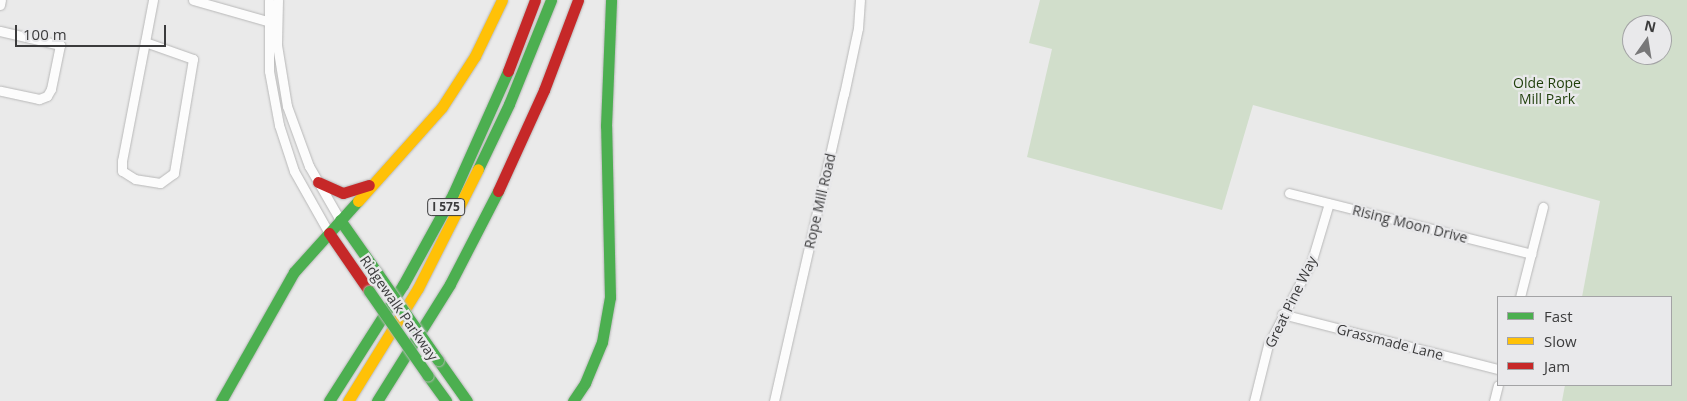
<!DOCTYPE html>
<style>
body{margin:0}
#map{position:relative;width:1687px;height:401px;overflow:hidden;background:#eaeaea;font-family:"Open Sans",sans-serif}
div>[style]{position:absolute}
.green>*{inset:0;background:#d1decb}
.roads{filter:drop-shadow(0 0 1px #b8b8b8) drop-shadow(0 0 1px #b8b8b8)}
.street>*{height:9px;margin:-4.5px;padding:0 4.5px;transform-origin:4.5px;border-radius:4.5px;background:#fcfcfc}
.fast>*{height:11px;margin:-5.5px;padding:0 5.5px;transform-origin:5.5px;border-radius:5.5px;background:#4caf50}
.slow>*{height:11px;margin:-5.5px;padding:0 5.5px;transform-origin:5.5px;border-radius:5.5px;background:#ffc107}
.jam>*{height:11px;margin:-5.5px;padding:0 5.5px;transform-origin:5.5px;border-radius:5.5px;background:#c62828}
.bridges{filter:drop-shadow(0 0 1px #b8b8b8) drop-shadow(0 0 1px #b8b8b8)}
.fast-bridge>*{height:11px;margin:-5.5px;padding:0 5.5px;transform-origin:5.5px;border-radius:5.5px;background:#4caf50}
span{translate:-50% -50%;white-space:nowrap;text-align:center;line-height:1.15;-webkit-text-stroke:4.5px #e9e9eb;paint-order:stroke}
.shield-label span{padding:1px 4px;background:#e9e9eb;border:1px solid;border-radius:4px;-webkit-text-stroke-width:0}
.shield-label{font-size:12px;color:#3b3b3c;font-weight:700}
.park-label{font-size:14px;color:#1f3e0a}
.street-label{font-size:14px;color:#3b3b3c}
.legend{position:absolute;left:1497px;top:296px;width:175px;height:90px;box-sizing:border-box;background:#e9e9eb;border:1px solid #a3a3a5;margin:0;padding:6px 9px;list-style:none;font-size:15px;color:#3b3b3c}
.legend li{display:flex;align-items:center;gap:10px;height:25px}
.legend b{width:25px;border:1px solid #a3a3a5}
.north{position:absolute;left:1622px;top:15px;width:50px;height:50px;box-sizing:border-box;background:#e9e9eb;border:1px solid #a3a3a5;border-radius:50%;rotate:13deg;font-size:14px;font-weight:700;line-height:20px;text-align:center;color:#3b3b3c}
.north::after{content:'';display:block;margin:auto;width:18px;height:22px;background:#787879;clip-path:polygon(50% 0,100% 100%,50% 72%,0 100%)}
.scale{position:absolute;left:15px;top:25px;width:151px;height:22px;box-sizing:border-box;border:2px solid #3b3b3c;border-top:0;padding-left:6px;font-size:15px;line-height:18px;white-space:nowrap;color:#3b3b3c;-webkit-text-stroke:4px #e9e9eb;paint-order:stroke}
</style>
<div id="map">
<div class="green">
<div style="clip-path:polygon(evenodd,1040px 0,1687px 0,1687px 401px,1562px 401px,1565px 385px,1671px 385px,1671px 297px,1582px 297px,1600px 201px,1253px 105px,1222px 210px,1027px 157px,1052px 49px,1029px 43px,1040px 0,1632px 25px,1662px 25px,1662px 55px,1632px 55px,1632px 25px)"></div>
</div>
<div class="roads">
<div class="street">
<div style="left:193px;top:0;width:81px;rotate:15.8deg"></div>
<div style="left:269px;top:0;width:71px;rotate:90deg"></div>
<div style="left:269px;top:71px;width:55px;rotate:79.5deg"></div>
<div style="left:279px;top:125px;width:48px;rotate:71.9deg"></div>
<div style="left:294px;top:171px;width:71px;rotate:60.6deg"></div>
<div style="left:278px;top:0;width:45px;rotate:91.3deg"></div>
<div style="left:277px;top:45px;width:62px;rotate:80.7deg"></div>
<div style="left:287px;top:106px;width:64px;rotate:69.9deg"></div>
<div style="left:309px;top:166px;width:62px;rotate:60.1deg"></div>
<div style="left:0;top:5px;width:5px;rotate:-79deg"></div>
<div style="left:0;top:31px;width:62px;rotate:13.1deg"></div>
<div style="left:60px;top:45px;width:45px;rotate:101.6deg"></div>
<div style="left:51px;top:89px;width:8px;rotate:120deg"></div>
<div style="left:47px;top:96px;width:9px;rotate:159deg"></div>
<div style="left:39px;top:99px;width:40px;rotate:-168deg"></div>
<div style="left:145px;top:42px;width:51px;rotate:19.5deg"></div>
<div style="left:193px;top:59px;width:116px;rotate:99.5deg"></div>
<div style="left:174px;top:173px;width:17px;rotate:144deg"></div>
<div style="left:160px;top:183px;width:25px;rotate:-171deg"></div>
<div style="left:135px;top:179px;width:15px;rotate:-148deg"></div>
<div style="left:122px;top:171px;width:10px;rotate:-90deg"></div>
<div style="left:122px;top:161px;width:121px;rotate:-79.1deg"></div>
<div style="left:145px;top:42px;width:43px;rotate:-79.2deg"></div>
<div style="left:1289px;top:193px;width:250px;rotate:14.1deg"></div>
<div style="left:1520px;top:297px;width:93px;rotate:-75.7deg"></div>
<div style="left:1282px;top:314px;width:223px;rotate:14.3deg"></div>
<div style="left:774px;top:401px;width:315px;rotate:-77.2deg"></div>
<div style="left:844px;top:94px;width:67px;rotate:-78deg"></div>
<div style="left:858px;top:28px;width:28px;rotate:-86deg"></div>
<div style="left:1254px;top:401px;width:58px;rotate:-76deg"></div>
<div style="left:1268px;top:345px;width:96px;rotate:-62.6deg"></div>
<div style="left:1312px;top:260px;width:59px;rotate:-73.4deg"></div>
<div style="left:1494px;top:401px;width:16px;rotate:-76deg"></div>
</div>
<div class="fast">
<div style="left:478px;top:169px;width:72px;rotate:-64.5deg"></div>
<div style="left:509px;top:104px;width:112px;rotate:-68deg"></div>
<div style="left:340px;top:220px;width:66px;rotate:54.9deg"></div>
<div style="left:438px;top:360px;width:50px;rotate:54.7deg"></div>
<div style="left:428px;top:376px;width:31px;rotate:54deg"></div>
<div style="left:221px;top:401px;width:148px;rotate:-60.5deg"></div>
<div style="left:294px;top:272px;width:96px;rotate:-48deg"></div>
<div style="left:329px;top:401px;width:138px;rotate:-57.5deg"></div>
<div style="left:403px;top:285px;width:104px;rotate:-61.2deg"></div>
<div style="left:453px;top:194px;width:135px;rotate:-65.9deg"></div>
<div style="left:377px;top:401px;width:138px;rotate:-58deg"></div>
<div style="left:450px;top:284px;width:105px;rotate:-62.7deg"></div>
<div style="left:573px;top:401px;width:22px;rotate:-56deg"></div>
<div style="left:585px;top:383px;width:44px;rotate:-67.5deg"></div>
<div style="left:602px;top:342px;width:46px;rotate:-79.9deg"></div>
<div style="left:610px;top:297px;width:171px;rotate:-91.3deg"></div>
<div style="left:606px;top:126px;width:126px;rotate:-87.7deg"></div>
</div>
<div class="slow">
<div style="left:358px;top:201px;width:126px;rotate:-48.2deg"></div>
<div style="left:442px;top:107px;width:61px;rotate:-57.1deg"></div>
<div style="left:475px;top:56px;width:62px;rotate:-64.3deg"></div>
<div style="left:348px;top:401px;width:133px;rotate:-58.2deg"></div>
<div style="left:418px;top:288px;width:133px;rotate:-63.2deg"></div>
</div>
<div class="jam">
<div style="left:508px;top:71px;width:76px;rotate:-69.2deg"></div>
<div style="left:318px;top:182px;width:27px;rotate:24deg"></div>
<div style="left:343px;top:193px;width:27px;rotate:-17deg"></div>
<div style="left:498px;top:191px;width:111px;rotate:-65.5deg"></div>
<div style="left:544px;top:90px;width:96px;rotate:-69.3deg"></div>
<div style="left:329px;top:233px;width:70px;rotate:55.4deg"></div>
</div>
</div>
<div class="bridges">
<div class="fast-bridge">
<div style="left:378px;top:274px;width:105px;rotate:55.1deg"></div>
<div style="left:369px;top:291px;width:103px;rotate:55.2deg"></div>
</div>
</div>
<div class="shield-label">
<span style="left:446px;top:207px">I 575</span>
</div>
<div class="park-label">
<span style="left:1547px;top:91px">Olde Rope<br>Mill Park</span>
</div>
<div class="street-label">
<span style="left:820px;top:201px;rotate:-77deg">Rope Mill Road</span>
<span style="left:1410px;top:224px;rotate:14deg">Rising Moon Drive</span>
<span style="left:1291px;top:302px;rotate:-64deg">Great Pine Way</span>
<span style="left:399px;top:308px;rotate:55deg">Ridgewalk Parkway</span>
<span style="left:1390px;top:342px;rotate:14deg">Grassmade Lane</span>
</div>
<ul class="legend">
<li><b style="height:6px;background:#4caf50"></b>Fast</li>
<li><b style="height:6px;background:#ffc107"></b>Slow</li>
<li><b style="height:6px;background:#c62828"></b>Jam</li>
</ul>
<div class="north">N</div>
<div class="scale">100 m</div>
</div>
